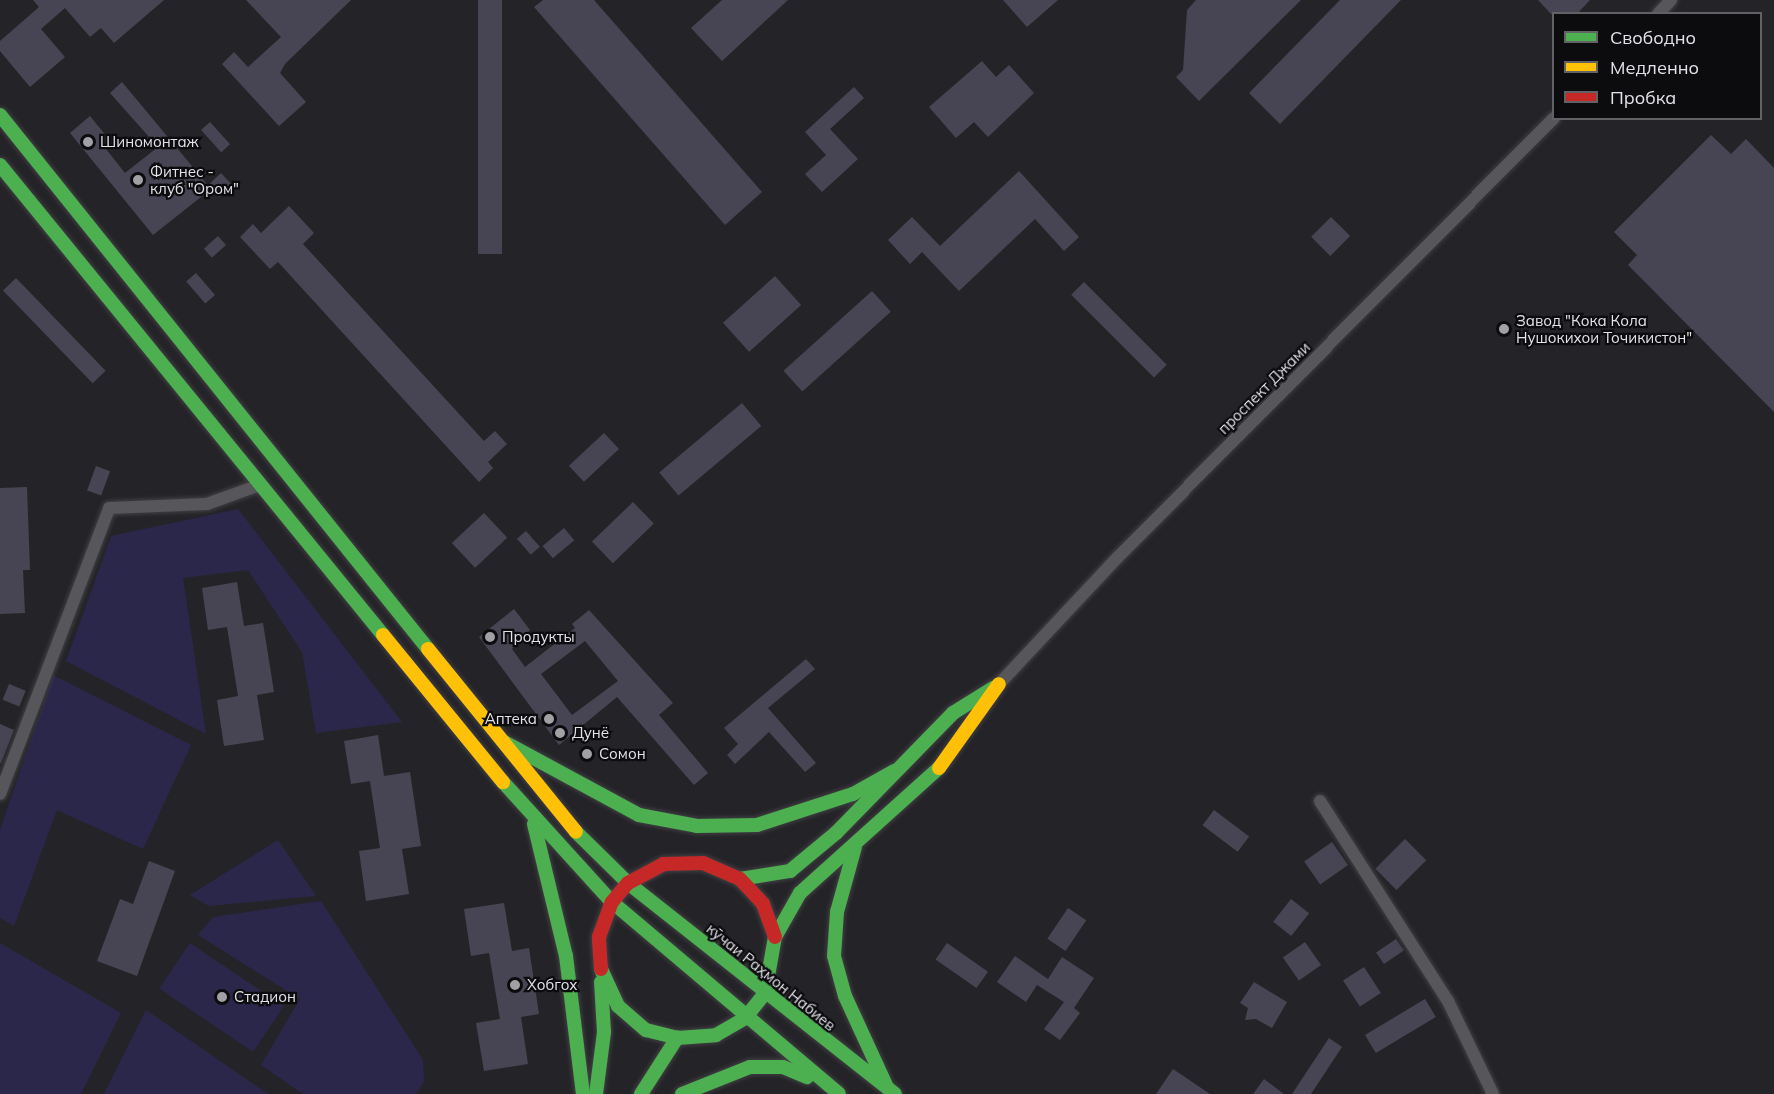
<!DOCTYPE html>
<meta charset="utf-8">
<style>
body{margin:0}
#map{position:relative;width:1774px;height:1094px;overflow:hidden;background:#242428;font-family:Mulish,sans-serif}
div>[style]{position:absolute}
.green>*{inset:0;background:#2b274a;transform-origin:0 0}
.building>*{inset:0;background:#474553;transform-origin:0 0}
.roads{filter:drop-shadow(0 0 2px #404044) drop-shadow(0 0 2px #404044)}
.street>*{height:12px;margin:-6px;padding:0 6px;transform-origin:6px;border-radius:6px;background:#57565a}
.fast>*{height:14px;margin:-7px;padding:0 7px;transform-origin:7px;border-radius:7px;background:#4caf50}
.slow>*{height:14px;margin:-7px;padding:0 7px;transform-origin:7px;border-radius:7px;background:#ffc107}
.jam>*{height:14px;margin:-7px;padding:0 7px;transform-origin:7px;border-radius:7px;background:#c62828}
.dots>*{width:16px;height:16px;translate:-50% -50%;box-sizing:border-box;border:3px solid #0c0c0f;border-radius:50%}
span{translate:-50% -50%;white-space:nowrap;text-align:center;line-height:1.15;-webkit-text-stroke:4.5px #0c0c0f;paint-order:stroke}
.poi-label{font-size:15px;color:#e2e2e8}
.left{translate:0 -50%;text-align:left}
.right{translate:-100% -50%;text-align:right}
.street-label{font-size:15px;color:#e2e2e8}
.legend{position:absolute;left:1552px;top:12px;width:210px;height:108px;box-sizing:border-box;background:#0c0c0f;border:2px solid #626266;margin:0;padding:8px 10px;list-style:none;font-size:18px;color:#e2e2e8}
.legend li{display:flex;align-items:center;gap:12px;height:30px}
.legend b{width:30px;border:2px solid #626266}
</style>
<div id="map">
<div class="green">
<div style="clip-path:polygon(238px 509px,402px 722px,316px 733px,302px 652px,248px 570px,183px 578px,206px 734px,66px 661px,111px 536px)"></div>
<div style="clip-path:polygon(53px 675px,191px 745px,143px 849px,57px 810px,14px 926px,0 918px,0 830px)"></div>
<div style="clip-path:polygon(278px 840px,316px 896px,209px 906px,190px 895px)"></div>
<div style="clip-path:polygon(321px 901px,423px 1060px,424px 1082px,416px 1094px,303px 1094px,261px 1065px,300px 999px,198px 935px,213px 917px)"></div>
<div style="clip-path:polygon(0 943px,121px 1013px,81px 1094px,0 1094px)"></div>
<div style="left:190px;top:943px;width:113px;height:55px;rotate:34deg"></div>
<div style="clip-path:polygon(146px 1010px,268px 1094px,104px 1094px)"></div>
</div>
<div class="building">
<div style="clip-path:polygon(33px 0,164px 0,114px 43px,101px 28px,90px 37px,65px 8px,41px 29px,65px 57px,30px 87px,0 51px,0 41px,39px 7px)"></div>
<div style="clip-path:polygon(246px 0,351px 0,285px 64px,280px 73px,306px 102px,279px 126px,222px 64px,234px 52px,248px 67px,281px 37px)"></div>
<div style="left:478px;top:0;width:24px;height:254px"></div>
<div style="clip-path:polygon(543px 0,594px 0,762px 192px,725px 225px,534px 7px)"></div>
<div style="clip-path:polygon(722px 0,788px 0,722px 61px,691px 28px)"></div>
<div style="clip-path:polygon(1003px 0,1058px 0,1027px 27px)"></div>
<div style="clip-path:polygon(1196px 0,1301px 0,1199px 101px,1176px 77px,1183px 70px,1187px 10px)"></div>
<div style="clip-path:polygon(1340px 0,1401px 0,1280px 124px,1249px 93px)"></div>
<div style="clip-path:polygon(1538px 0,1590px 0,1577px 14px,1551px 14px)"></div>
<div style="clip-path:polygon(982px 61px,996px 77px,1009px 65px,1034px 93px,988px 137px,974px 122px,956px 138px,929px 107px)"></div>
<div style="clip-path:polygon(122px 82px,211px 189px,153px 235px,70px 133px,90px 116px,112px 143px,106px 149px,125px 173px,158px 147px,110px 93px)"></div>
<div style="clip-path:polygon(854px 87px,864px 98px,830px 129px,858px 159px,822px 192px,805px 174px,826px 155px,805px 132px)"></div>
<div style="left:210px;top:122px;width:30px;height:12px;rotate:48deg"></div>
<div style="clip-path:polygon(1711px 135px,1731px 154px,1746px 139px,1774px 168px,1774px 412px,1628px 265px,1637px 255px,1614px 232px)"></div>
<div style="clip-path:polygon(1019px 171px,1079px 237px,1064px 251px,1035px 219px,959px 291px,922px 252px,910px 264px,888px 240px,912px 217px,940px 246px)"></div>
<div style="left:221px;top:173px;width:16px;height:18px;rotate:47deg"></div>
<div style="clip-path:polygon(289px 206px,314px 233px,303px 244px,484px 441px,495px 431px,507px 444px,488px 462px,493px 468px,479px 482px,278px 262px,270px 269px,240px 237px,253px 224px,261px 233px)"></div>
<div style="left:1331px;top:217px;width:27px;height:28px;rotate:45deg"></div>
<div style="left:218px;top:236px;width:12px;height:19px;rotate:48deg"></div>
<div style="left:196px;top:273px;width:29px;height:13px;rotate:49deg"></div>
<div style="left:775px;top:276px;width:39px;height:70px;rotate:48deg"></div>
<div style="left:16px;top:278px;width:129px;height:18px;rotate:46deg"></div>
<div style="left:1084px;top:282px;width:117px;height:18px;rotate:45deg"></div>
<div style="left:872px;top:291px;width:28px;height:119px;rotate:48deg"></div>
<div style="left:742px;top:403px;width:30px;height:108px;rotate:50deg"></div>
<div style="left:604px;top:433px;width:22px;height:48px;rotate:47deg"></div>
<div style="left:96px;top:466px;width:15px;height:26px;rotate:20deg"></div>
<div style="clip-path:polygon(27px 487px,30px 570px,23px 570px,25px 613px,0 614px,0 488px)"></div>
<div style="left:633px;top:502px;width:30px;height:57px;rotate:46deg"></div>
<div style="left:484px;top:513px;width:34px;height:44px;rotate:47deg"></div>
<div style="left:564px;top:528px;width:16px;height:28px;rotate:50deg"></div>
<div style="left:526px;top:531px;width:21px;height:12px;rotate:49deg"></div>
<div style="clip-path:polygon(237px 582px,244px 626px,263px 623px,274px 692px,257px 695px,264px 740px,224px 746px,217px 700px,238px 696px,227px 627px,208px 630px,202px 588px)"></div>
<div style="clip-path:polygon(evenodd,514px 609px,530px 630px,512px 649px,525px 667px,575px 628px,572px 624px,589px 610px,673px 703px,659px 715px,708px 773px,694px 785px,617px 697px,559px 745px,479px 637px,514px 609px,585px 641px,618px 681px,572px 715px,541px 674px,585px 641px)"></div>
<div style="clip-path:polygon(806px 659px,815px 669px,768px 708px,816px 763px,805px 772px,769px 732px,735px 764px,727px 755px,738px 744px,724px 728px)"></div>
<div style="left:9px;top:684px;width:18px;height:17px;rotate:22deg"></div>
<div style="clip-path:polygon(0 724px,14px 730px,1px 763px,0 763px)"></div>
<div style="clip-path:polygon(378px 735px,384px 776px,410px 772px,421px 846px,402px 849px,409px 894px,366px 901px,359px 851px,380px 848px,370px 781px,351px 784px,344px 741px)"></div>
<div style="left:1214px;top:810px;width:44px;height:19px;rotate:37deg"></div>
<div style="left:1405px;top:839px;width:30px;height:42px;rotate:45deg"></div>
<div style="left:1332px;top:842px;width:28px;height:34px;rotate:55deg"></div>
<div style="clip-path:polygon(149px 861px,175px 871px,137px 976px,97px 961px,120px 899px,133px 904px)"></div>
<div style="left:1291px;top:899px;width:23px;height:29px;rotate:38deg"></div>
<div style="clip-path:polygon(504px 903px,512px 951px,529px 948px,539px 1014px,521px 1017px,528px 1064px,484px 1071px,476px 1023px,500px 1019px,489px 953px,471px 956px,464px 909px)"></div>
<div style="left:1068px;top:908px;width:22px;height:37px;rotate:34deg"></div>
<div style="left:1396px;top:939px;width:14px;height:24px;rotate:56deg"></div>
<div style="left:1305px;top:942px;width:28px;height:27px;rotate:55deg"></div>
<div style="left:947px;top:943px;width:50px;height:20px;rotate:35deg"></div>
<div style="clip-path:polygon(1015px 956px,1048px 979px,1062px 957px,1094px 978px,1074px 1008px,1080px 1013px,1060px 1040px,1044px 1029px,1064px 1002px,1037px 985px,1026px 1002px,997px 982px)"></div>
<div style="left:1364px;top:967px;width:31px;height:25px;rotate:57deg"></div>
<div style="clip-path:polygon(1254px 982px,1287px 1002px,1272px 1028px,1256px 1019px,1245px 1020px,1248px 1008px,1240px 1003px)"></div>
<div style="left:1425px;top:999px;width:21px;height:70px;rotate:59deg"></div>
<div style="clip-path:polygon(1329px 1038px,1342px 1047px,1311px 1094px,1292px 1094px)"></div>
<div style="clip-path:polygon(1173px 1069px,1210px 1094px,1156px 1094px)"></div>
<div style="clip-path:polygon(1264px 1079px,1284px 1094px,1253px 1094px)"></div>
</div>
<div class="roads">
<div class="street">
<div style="left:1658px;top:14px;width:19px;rotate:-47deg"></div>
<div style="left:999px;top:684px;width:174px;rotate:-46.9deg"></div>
<div style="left:1118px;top:557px;width:619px;rotate:-45.2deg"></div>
<div style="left:0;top:794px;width:306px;rotate:-69.1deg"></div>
<div style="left:109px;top:508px;width:98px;rotate:-2.3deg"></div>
<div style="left:207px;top:504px;width:53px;rotate:-19.8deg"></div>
<div style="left:1320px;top:801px;width:237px;rotate:57.4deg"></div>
<div style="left:1448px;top:1001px;width:103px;rotate:64.2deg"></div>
</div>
<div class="fast">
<div style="left:0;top:115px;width:684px;rotate:51.29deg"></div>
<div style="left:0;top:165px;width:606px;rotate:50.82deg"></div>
<div style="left:504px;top:742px;width:153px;rotate:28.4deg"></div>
<div style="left:639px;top:815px;width:59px;rotate:10.7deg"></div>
<div style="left:697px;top:826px;width:60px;rotate:-1deg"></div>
<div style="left:757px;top:825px;width:101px;rotate:-17.9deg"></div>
<div style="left:853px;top:794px;width:47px;rotate:-29.3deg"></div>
<div style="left:503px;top:782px;width:162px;rotate:47.8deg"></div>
<div style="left:612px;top:902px;width:297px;rotate:40.2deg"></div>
<div style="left:534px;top:824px;width:136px;rotate:76.4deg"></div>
<div style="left:566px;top:956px;width:139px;rotate:83deg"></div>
<div style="left:576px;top:832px;width:73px;rotate:44.4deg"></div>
<div style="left:628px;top:883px;width:340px;rotate:38.3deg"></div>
<div style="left:855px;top:847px;width:67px;rotate:105.5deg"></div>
<div style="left:837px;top:912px;width:44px;rotate:93.9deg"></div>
<div style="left:834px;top:956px;width:41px;rotate:74.6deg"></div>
<div style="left:845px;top:996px;width:98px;rotate:65.3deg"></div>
<div style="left:740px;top:879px;width:51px;rotate:-9.1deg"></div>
<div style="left:790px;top:871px;width:60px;rotate:-39.6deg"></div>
<div style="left:836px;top:833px;width:168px;rotate:-45.7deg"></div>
<div style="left:953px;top:713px;width:47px;rotate:-32deg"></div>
<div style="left:601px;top:969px;width:41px;rotate:65.3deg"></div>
<div style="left:618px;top:1006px;width:37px;rotate:41deg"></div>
<div style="left:646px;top:1030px;width:32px;rotate:14deg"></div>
<div style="left:677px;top:1038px;width:39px;rotate:-4deg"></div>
<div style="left:716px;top:1035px;width:34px;rotate:-30deg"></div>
<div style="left:745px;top:1018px;width:32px;rotate:-51deg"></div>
<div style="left:765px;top:993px;width:57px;rotate:-79.9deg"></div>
<div style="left:775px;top:937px;width:51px;rotate:-60.4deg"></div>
<div style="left:800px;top:893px;width:187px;rotate:-42deg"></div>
<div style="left:596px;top:1094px;width:63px;rotate:-82.6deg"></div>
<div style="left:604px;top:1032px;width:50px;rotate:-93.4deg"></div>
<div style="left:641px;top:1094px;width:67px;rotate:-57.3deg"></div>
<div style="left:682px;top:1094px;width:73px;rotate:-21.7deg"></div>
<div style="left:750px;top:1067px;width:33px"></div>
<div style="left:783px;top:1067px;width:26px;rotate:23deg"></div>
</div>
<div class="slow">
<div style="left:383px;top:635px;width:190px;rotate:50.8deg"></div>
<div style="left:428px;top:649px;width:235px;rotate:51deg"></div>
<div style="left:939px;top:768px;width:103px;rotate:-54.5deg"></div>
</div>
<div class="jam">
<div style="left:601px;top:969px;width:32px;rotate:-94deg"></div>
<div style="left:599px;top:937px;width:37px;rotate:-70deg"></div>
<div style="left:612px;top:902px;width:25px;rotate:-50deg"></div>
<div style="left:628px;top:883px;width:40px;rotate:-28deg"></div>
<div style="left:663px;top:864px;width:40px;rotate:-1.4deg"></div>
<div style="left:703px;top:863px;width:40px;rotate:23.4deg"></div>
<div style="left:740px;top:879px;width:34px;rotate:47deg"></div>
<div style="left:763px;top:904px;width:35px;rotate:70deg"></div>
</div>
</div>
<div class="dots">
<div style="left:88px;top:142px;background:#a0a0a5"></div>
<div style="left:138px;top:180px;background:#a0a0a5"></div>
<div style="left:1504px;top:329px;background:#a0a0a5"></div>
<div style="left:490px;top:637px;background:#a0a0a5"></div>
<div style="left:549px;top:719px;background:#a0a0a5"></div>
<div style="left:560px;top:733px;background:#a0a0a5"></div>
<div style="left:587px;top:754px;background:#a0a0a5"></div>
<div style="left:515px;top:985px;background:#a0a0a5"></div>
<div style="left:222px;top:997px;background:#a0a0a5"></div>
</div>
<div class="poi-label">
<span class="left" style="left:100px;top:142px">Шиномонтаж</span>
<span class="left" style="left:150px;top:180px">Фитнес -<br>клуб "Ором"</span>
<span class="left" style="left:1516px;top:329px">Завод "Кока Кола<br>Нушокихои Точикистон"</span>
<span class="left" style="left:502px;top:637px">Продукты</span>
<span class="right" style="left:537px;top:719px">Аптека</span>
<span class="left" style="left:572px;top:733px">Дунё</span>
<span class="left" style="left:599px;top:754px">Сомон</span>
<span class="left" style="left:527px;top:985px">Хобгох</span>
<span class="left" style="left:234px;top:997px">Стадион</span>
</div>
<div class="street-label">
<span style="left:1264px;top:388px;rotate:-45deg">проспект Джами</span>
<span style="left:771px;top:977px;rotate:39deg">кӯчаи Раҳмон Набиев</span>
</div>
<ul class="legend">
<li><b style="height:8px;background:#4caf50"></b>Свободно</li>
<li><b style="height:8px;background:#ffc107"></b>Медленно</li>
<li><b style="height:8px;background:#c62828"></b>Пробка</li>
</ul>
</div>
